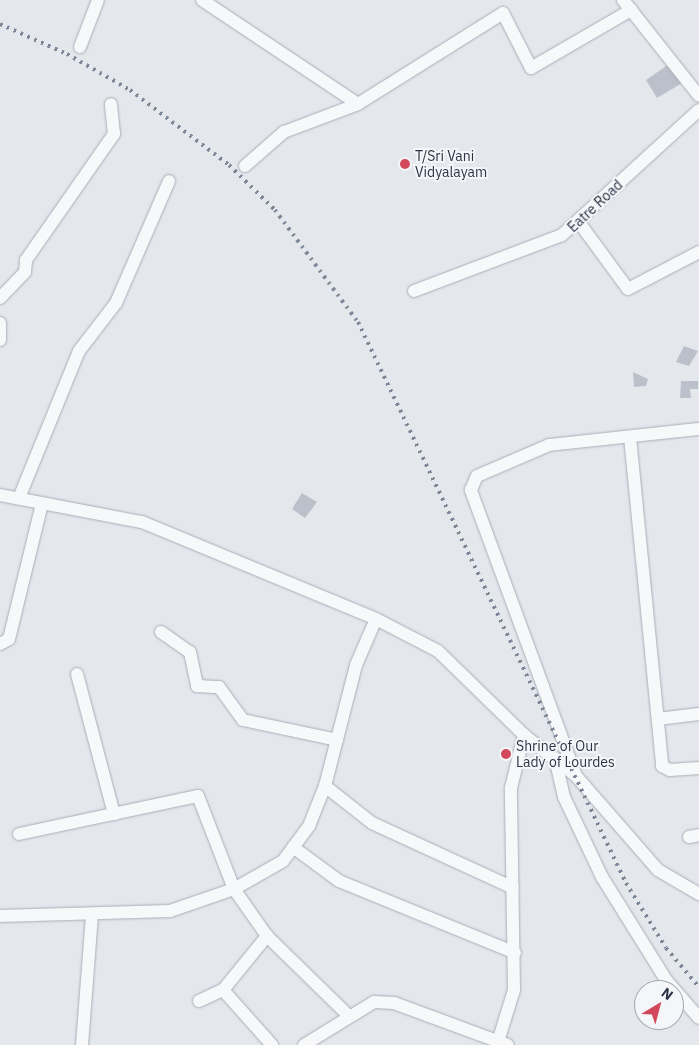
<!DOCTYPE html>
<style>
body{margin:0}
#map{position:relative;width:699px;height:1045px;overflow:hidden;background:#e4e7ec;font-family:"IBM Plex Sans",sans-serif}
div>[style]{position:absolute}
.building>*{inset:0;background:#bbc0ca}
.roads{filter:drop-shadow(0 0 1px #a9aeb7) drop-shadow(0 0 1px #a9aeb7)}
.street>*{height:12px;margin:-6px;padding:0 6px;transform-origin:6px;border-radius:6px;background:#f7f8fa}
.rail>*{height:4px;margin-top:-2px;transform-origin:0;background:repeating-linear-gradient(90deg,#7d8696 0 2.5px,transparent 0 7.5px)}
.dots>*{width:14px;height:14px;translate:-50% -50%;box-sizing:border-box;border:2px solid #f4f6f9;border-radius:50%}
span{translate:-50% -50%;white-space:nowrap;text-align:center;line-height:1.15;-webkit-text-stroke:4px #f4f6f9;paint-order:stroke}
.poi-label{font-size:14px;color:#2b3445}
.left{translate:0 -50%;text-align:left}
.street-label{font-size:14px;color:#2b3445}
.north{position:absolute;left:634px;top:980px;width:50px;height:50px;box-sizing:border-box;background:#f4f6f9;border:1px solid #a4a8b1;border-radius:50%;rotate:37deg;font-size:14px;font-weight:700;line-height:20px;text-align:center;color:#2b3445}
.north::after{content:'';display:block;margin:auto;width:18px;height:22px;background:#d1495b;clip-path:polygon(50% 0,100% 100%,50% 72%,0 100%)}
</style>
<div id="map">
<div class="building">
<div style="clip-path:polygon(669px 64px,687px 80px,657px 98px,646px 80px)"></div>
<div style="clip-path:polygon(684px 346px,698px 351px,689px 366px,676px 362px)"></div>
<div style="clip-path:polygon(633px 372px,648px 379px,646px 386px,634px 387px)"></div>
<div style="clip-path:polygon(681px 381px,698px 381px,698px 389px,690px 389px,691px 398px,680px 398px)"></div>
<div style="clip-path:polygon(302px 493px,317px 502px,305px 518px,292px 509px)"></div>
</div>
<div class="roads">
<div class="street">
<div style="left:202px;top:0;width:187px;rotate:33.7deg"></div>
<div style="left:623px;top:0;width:122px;rotate:51.6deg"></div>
<div style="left:80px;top:47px;width:50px;rotate:-69deg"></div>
<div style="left:245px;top:166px;width:52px;rotate:-41.1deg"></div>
<div style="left:284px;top:132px;width:79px;rotate:-20.7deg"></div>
<div style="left:358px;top:104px;width:171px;rotate:-32.1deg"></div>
<div style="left:503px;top:13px;width:62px;rotate:63deg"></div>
<div style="left:531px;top:68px;width:116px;rotate:-30.1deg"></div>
<div style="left:578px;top:221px;width:84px;rotate:53.7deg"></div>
<div style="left:628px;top:289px;width:80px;rotate:-27.5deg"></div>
<div style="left:414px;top:291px;width:158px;rotate:-20.7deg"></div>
<div style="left:562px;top:235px;width:185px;rotate:-42.4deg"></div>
<div style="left:0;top:298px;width:36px;rotate:-46deg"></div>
<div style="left:25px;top:272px;width:12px;rotate:-85deg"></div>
<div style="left:26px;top:260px;width:154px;rotate:-55.1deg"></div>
<div style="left:114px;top:134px;width:30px;rotate:-96deg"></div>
<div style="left:0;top:323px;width:17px;rotate:90deg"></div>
<div style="left:630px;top:437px;width:331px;rotate:84.4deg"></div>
<div style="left:662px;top:766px;width:9px;rotate:27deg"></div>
<div style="left:670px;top:770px;width:29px;rotate:-4deg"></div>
<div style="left:0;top:495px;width:145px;rotate:10.8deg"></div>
<div style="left:142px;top:522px;width:253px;rotate:22.5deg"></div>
<div style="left:19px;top:498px;width:159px;rotate:-67.8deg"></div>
<div style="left:79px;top:351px;width:61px;rotate:-52.4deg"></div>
<div style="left:116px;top:303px;width:133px;rotate:-66.5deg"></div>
<div style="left:161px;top:632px;width:35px;rotate:35deg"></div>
<div style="left:190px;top:652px;width:35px;rotate:78deg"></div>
<div style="left:197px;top:686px;width:22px;rotate:3deg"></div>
<div style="left:219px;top:687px;width:41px;rotate:54deg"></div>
<div style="left:243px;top:720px;width:96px;rotate:12deg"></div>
<div style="left:0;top:644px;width:10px;rotate:-29deg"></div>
<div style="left:9px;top:639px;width:139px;rotate:-76.3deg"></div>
<div style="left:77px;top:674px;width:145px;rotate:75.2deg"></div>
<div style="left:658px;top:719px;width:41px;rotate:-7deg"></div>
<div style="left:555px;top:758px;width:40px;rotate:77deg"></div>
<div style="left:564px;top:797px;width:89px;rotate:64.6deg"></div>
<div style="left:602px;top:877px;width:121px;rotate:58.1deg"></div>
<div style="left:666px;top:980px;width:50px;rotate:49deg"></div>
<div style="left:576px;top:776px;width:305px;rotate:-110.2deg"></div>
<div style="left:471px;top:490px;width:15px;rotate:-67deg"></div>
<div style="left:477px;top:476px;width:78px;rotate:-23.3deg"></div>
<div style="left:549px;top:445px;width:151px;rotate:-6.1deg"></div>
<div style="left:325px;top:786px;width:60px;rotate:38.2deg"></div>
<div style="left:372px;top:823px;width:155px;rotate:24.7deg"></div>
<div style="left:19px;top:834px;width:183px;rotate:-12deg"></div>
<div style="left:198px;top:796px;width:100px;rotate:68.8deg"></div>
<div style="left:234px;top:889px;width:57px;rotate:54.9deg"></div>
<div style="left:267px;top:936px;width:113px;rotate:44.3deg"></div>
<div style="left:689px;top:837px;width:10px;rotate:-11deg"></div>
<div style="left:293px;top:847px;width:57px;rotate:36.5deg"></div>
<div style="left:339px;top:881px;width:190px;rotate:22.2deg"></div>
<div style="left:0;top:916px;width:170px;rotate:-1.7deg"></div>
<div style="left:170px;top:911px;width:68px;rotate:-19deg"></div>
<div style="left:234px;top:889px;width:56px;rotate:-29.7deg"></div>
<div style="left:283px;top:861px;width:44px;rotate:-53.4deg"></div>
<div style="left:309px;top:826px;width:43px;rotate:-68.2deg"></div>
<div style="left:325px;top:786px;width:125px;rotate:-75.6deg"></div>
<div style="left:356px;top:665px;width:50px;rotate:-66.5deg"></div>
<div style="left:376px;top:619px;width:70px;rotate:27.3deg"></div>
<div style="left:438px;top:651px;width:120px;rotate:44.3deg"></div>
<div style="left:524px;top:735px;width:66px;rotate:38.3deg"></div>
<div style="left:576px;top:776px;width:125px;rotate:48.9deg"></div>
<div style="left:658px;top:870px;width:48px;rotate:30.3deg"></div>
<div style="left:223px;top:990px;width:74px;rotate:48.3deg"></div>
<div style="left:199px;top:1001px;width:26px;rotate:-25deg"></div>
<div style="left:223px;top:990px;width:70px;rotate:-50.8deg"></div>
<div style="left:82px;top:1045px;width:129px;rotate:-85.6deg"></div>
<div style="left:304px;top:1045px;width:82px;rotate:-31.6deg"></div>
<div style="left:374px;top:1002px;width:20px;rotate:3deg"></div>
<div style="left:394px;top:1003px;width:121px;rotate:20.2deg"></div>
<div style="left:497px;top:1045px;width:58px;rotate:-72.8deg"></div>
<div style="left:514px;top:990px;width:202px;rotate:-90.9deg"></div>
<div style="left:511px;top:788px;width:55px;rotate:-76.2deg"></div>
</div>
</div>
<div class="rail">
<div style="left:0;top:24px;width:73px;rotate:24.1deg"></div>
<div style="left:67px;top:54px;width:73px;rotate:29.7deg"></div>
<div style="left:130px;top:90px;width:124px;rotate:37.1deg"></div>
<div style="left:229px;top:165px;width:64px;rotate:44.4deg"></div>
<div style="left:275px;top:210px;width:139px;rotate:53.5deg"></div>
<div style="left:358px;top:322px;width:622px;rotate:64.47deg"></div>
<div style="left:626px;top:883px;width:76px;rotate:58.4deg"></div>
<div style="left:666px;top:948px;width:51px;rotate:49.8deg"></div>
</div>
<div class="dots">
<div style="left:405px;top:164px;background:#d1495b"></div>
<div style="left:506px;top:754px;background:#d1495b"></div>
</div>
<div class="poi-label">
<span class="left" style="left:415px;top:164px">T/Sri Vani<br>Vidyalayam</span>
<span class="left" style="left:516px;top:754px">Shrine of Our<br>Lady of Lourdes</span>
</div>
<div class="street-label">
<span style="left:595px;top:206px;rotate:-43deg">Eatre Road</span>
</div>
<div class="north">N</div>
</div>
